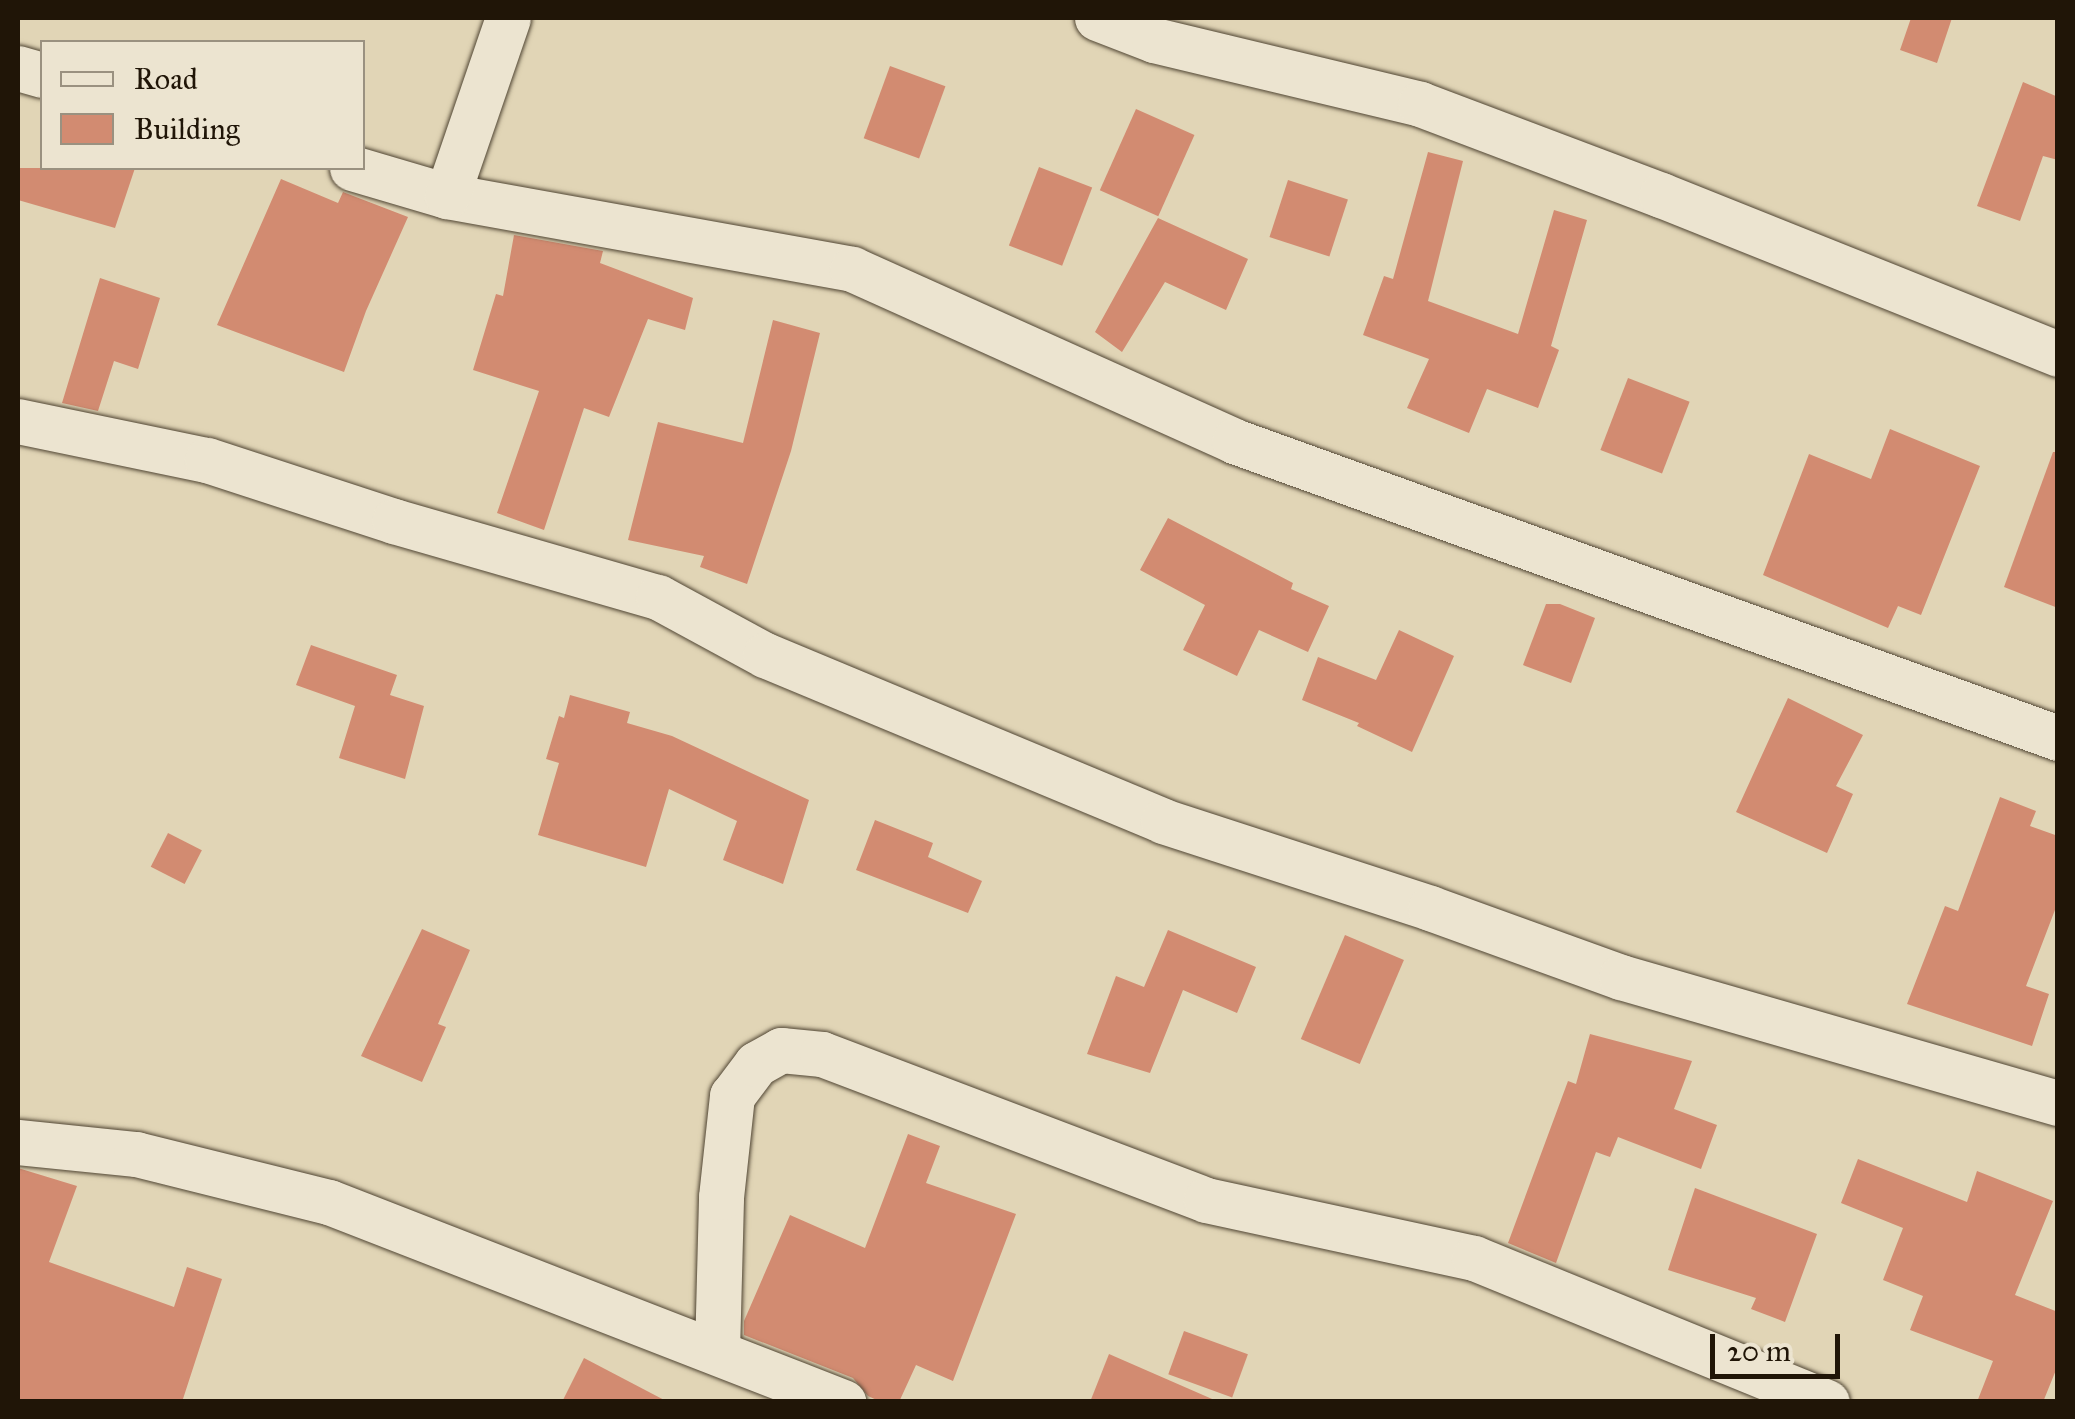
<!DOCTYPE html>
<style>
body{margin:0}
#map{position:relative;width:2075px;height:1419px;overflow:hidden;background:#e1d5b6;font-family:"IM FELL Great Primer",serif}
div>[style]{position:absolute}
.building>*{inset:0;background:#d28b71;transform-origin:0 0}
.roads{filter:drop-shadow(0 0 2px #504533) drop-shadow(0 0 2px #504533)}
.street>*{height:45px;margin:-22.5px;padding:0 22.5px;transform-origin:22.5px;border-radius:22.5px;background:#ece4d0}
span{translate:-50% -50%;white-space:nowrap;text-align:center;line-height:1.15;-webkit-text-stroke:8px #ece4d0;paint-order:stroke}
.frame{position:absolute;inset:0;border:20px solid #201507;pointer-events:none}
.legend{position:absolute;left:40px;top:40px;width:325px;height:130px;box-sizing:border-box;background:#ece4d0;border:2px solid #9a9180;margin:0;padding:12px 18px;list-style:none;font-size:30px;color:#201507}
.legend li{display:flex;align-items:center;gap:20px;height:50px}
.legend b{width:50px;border:2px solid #9a9180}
.scale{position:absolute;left:1710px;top:1334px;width:130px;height:45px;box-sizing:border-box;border:5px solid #201507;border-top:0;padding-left:12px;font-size:30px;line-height:35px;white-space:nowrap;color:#201507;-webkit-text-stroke:8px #ece4d0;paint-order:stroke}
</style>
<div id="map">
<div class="building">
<div style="clip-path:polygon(1911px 18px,1952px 18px,1937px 63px,1900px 50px)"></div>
<div style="left:890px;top:66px;width:59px;height:77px;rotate:20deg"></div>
<div style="clip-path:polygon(2023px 82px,2058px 97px,2058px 160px,2043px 156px,2020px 221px,1977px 206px)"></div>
<div style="left:1136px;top:109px;width:64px;height:89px;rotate:24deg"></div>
<div style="clip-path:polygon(1428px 152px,1463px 161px,1428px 301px,1518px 334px,1554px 210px,1587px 220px,1551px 346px,1559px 350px,1538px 408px,1487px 389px,1469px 433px,1407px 408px,1429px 359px,1363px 335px,1384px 276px,1393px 279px)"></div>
<div style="left:1039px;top:167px;width:57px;height:84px;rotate:21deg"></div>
<div style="clip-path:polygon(18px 168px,135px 168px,115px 228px,18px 200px)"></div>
<div style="clip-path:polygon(281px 179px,338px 203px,343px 192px,408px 217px,366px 311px,344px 372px,217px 325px)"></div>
<div style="left:1288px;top:180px;width:63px;height:60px;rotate:18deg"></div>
<div style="clip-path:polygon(1158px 218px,1248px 259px,1226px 310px,1165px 282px,1122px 352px,1095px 332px)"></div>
<div style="clip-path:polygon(514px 235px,603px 251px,600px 263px,693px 298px,685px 330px,648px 319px,609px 417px,584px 408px,544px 530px,497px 513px,539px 391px,473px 370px,496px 294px,503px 296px)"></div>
<div style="clip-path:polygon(100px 278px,160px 298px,138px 369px,114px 361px,98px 411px,62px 403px)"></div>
<div style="clip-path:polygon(773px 320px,820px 333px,791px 451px,747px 584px,700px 567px,704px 556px,628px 540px,658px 422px,743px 443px)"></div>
<div style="left:1628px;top:378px;width:66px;height:77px;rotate:21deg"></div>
<div style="clip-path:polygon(1890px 429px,1980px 466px,1921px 615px,1898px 606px,1888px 628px,1763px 575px,1809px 454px,1871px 479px)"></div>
<div style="clip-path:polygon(2053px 452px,2058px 452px,2058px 608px,2004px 587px)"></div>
<div style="clip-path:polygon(1168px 518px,1293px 583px,1291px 589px,1329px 606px,1308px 652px,1259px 630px,1237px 676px,1183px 650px,1205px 605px,1140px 570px)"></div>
<div style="clip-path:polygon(1546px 604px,1560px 604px,1595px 618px,1571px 683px,1523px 665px)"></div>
<div style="clip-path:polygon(1399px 630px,1454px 656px,1412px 752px,1357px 726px,1359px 723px,1302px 700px,1318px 657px,1376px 680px)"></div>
<div style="clip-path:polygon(311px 645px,397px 675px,390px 695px,424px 706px,405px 779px,339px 758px,355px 706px,296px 685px)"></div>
<div style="clip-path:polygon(570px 695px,630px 712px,627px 723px,672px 736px,809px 800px,783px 884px,723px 860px,737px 821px,669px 789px,646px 867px,538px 835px,559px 763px,546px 759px,559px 716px,564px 718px)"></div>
<div style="clip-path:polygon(1788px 698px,1863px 735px,1836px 786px,1853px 794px,1827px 853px,1736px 812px)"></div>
<div style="clip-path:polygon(2000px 797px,2036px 811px,2030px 826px,2058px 836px,2058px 902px,2026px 986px,2049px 994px,2032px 1046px,1907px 1004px,1945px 906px,1958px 911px)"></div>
<div style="clip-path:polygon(875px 820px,933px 843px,928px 857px,982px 881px,968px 913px,856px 870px)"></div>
<div style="left:168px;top:833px;width:38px;height:38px;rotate:27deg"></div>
<div style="clip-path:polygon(422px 929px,470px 950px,438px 1024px,446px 1027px,422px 1082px,361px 1056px)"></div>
<div style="clip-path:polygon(1168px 930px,1256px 967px,1237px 1013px,1183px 990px,1150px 1073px,1087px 1054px,1116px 976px,1144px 987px)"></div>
<div style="left:1345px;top:935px;width:64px;height:113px;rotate:23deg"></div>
<div style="clip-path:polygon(1590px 1034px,1692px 1061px,1674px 1109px,1717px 1125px,1701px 1169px,1618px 1137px,1610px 1157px,1596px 1152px,1556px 1263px,1508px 1243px,1568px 1081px,1576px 1084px)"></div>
<div style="clip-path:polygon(908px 1134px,940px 1146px,926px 1183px,1016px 1214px,953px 1381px,916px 1365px,899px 1402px,881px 1402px,868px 1396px,853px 1378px,744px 1335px,744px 1321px,790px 1215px,865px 1248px)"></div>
<div style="clip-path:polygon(1858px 1159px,1967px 1202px,1977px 1171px,2053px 1201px,2015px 1295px,2058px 1312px,2058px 1365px,2043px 1402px,1977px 1402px,1993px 1361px,1910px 1330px,1923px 1296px,1883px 1280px,1903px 1228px,1841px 1203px)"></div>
<div style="clip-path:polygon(18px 1168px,77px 1186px,49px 1262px,174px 1307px,187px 1267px,222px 1279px,182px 1402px,18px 1402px)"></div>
<div style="clip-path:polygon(1695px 1188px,1817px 1234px,1785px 1322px,1751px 1309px,1756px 1298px,1668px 1270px)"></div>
<div style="left:1184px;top:1331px;width:68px;height:46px;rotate:20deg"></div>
<div style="clip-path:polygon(1109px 1354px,1219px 1402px,1090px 1402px)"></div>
<div style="clip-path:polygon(584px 1358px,668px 1402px,562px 1402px)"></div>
</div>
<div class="roads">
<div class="street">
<div style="left:1097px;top:18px;width:61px;rotate:21.1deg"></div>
<div style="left:1154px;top:40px;width:274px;rotate:13.5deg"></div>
<div style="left:1420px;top:104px;width:258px;rotate:20.7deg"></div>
<div style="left:1661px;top:195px;width:428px;rotate:21.8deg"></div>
<div style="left:18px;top:68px;width:25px;rotate:16deg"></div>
<div style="left:352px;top:168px;width:99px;rotate:16.4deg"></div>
<div style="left:447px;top:196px;width:412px;rotate:10.2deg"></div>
<div style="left:852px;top:269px;width:419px;rotate:24.2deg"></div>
<div style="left:1234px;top:441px;width:876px;rotate:19.82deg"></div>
<div style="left:447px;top:196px;width:188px;rotate:-71.1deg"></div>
<div style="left:18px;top:421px;width:193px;rotate:11.7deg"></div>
<div style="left:207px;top:460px;width:197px;rotate:18.1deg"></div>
<div style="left:394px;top:521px;width:275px;rotate:16.1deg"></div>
<div style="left:658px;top:597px;width:122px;rotate:28.5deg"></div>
<div style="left:765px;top:655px;width:431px;rotate:22.6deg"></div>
<div style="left:1163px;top:821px;width:281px;rotate:18deg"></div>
<div style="left:1430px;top:908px;width:203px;rotate:19.9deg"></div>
<div style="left:1621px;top:977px;width:455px;rotate:16.1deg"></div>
<div style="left:18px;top:1142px;width:119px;rotate:5.8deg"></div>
<div style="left:136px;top:1154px;width:199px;rotate:14deg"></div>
<div style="left:329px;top:1202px;width:552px;rotate:21.26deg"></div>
<div style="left:717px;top:1352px;width:155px;rotate:-88.5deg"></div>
<div style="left:721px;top:1197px;width:102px;rotate:-83.8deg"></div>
<div style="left:732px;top:1096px;width:40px;rotate:-53deg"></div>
<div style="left:756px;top:1064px;width:29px;rotate:-29deg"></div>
<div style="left:781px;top:1050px;width:41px;rotate:5.6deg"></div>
<div style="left:822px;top:1054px;width:411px;rotate:20.8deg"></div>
<div style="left:1206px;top:1200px;width:274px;rotate:12.2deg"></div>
<div style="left:1474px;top:1258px;width:381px;rotate:22.2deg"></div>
</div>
</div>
<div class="frame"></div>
<ul class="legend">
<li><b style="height:12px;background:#ece4d0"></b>Road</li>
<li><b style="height:28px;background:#d28b71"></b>Building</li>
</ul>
<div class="scale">20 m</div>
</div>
